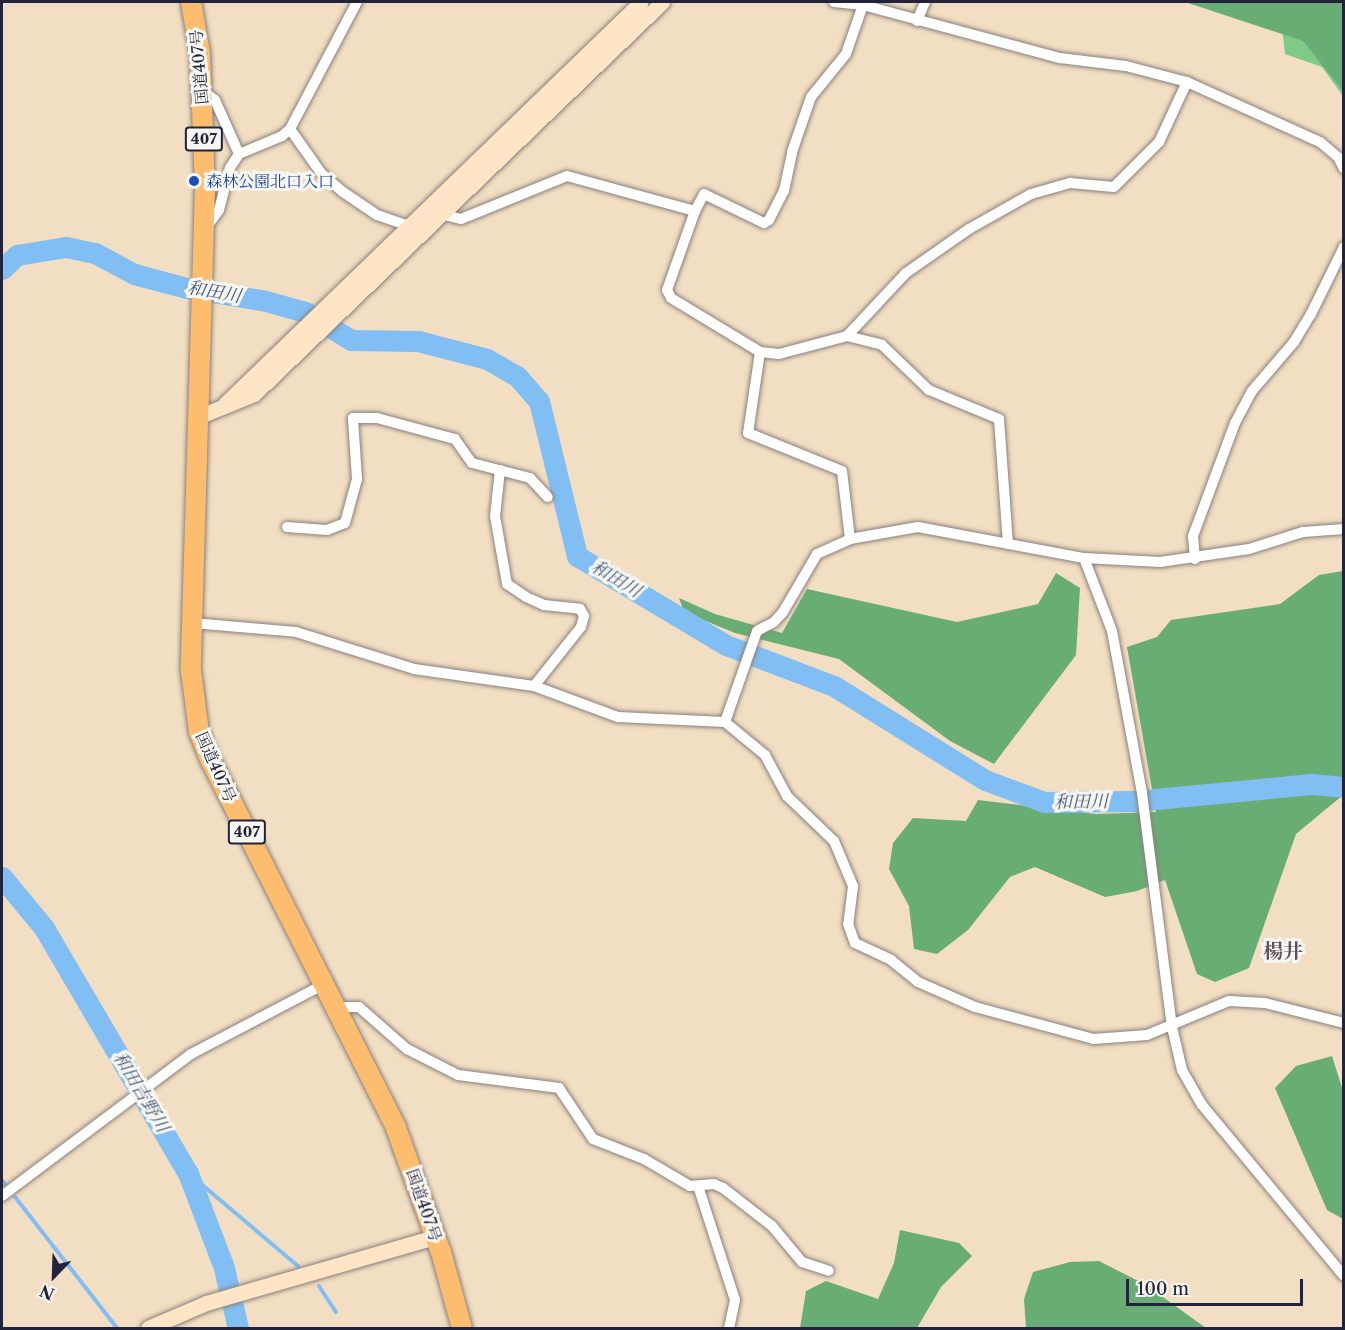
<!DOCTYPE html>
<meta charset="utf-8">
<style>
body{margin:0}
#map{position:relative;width:1345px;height:1330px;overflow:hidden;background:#f2dec2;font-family:"Libre Caslon Text","Noto Serif JP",serif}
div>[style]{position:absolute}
.green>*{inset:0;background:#80ca87}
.forest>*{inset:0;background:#68ae74}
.stream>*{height:4px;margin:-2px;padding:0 2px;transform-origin:2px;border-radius:2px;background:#81bef4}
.river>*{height:21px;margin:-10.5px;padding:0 10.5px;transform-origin:10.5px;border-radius:10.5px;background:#81bef4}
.roads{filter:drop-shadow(0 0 2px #8a807e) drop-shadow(0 0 2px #8a807e)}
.street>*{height:10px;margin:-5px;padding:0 5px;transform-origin:5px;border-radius:5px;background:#fff}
.secondary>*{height:15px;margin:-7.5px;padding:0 7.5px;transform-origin:7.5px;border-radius:7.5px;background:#fee5c5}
.highway>*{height:20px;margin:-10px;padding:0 10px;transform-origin:10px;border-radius:10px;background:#fcbd6f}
.dots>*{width:16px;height:16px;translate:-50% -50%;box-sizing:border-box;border:3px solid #f6f6f2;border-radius:50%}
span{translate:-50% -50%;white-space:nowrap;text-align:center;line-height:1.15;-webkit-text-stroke:6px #f6f6f2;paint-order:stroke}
.shield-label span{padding:2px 4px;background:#f6f6f2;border:2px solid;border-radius:4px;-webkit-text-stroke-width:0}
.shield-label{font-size:15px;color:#22223b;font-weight:700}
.street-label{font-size:16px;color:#22223b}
.transit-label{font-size:16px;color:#164399}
.left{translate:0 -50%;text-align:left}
.water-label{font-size:18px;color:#43597c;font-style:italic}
.quarter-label{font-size:20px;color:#62505d;font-weight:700}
.frame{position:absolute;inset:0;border:3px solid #22223b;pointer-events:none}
.north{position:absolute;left:24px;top:1246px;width:60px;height:60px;-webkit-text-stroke:4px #f6f6f2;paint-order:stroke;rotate:203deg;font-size:16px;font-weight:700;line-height:24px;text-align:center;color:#22223b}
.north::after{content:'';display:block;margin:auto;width:21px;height:27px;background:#22223b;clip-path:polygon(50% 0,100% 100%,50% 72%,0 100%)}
.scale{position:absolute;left:1126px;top:1279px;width:177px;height:27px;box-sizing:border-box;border:3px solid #22223b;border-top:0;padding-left:8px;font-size:18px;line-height:21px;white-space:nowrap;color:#22223b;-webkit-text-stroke:4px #f6f6f2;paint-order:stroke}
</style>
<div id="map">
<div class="green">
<div style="clip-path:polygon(1279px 2px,1343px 2px,1343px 96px,1322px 67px,1285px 54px)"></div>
</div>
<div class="forest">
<div style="clip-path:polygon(1185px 2px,1343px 2px,1343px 91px,1303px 41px)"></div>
<div style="clip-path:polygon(1343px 571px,1343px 795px,1296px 834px,1249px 968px,1215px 982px,1197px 974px,1165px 880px,1137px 891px,1105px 897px,1035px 867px,1010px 877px,968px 930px,937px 954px,914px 949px,909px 906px,889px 869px,893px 843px,913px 818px,966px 821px,978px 800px,1096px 814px,1156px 812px,1127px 647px,1157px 637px,1171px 620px,1280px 604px,1319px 575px)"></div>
<div style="clip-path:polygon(1056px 573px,1080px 588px,1076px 655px,994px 764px,950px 741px,839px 659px,735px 633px,684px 612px,679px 598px,715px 614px,782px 633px,807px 589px,957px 622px,1038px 604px)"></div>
<div style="clip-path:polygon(1332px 1056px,1343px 1091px,1343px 1219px,1327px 1210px,1275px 1088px,1296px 1066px)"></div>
<div style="clip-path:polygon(900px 1230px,959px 1243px,972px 1256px,941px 1287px,917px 1328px,800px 1328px,806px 1291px,826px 1281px,878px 1299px,894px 1263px)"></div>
<div style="clip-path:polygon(1099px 1261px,1146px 1285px,1206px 1328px,1026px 1328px,1024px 1299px,1033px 1272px,1070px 1262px)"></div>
</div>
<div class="stream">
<div style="left:188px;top:1173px;width:144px;rotate:40.2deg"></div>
<div style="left:2px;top:1180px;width:5px;rotate:53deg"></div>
<div style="left:15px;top:1197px;width:166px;rotate:52.1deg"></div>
<div style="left:319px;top:1286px;width:31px;rotate:57deg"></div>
</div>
<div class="river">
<div style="left:2px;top:269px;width:21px;rotate:-43deg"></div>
<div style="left:17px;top:255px;width:50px;rotate:-9.3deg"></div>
<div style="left:66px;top:247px;width:30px;rotate:12deg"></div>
<div style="left:95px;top:253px;width:44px;rotate:28.3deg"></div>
<div style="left:134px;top:274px;width:55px;rotate:14.8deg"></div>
<div style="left:187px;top:288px;width:80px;rotate:9.3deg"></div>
<div style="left:266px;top:301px;width:41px;rotate:15.8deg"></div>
<div style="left:305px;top:312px;width:54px;rotate:31.3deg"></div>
<div style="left:351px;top:340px;width:67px;rotate:0.9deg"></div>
<div style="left:418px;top:341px;width:71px;rotate:14.6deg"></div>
<div style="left:487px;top:359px;width:34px;rotate:30deg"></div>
<div style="left:517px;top:376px;width:33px;rotate:49deg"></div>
<div style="left:539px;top:401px;width:160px;rotate:76.2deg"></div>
<div style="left:577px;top:556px;width:174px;rotate:30.9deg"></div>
<div style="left:726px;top:645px;width:116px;rotate:20.8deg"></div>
<div style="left:834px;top:686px;width:178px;rotate:31.9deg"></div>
<div style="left:985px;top:780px;width:63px;rotate:20.4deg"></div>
<div style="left:1044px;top:802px;width:91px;rotate:-0.6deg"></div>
<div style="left:1135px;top:801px;width:177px;rotate:-5.5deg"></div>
<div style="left:1311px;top:784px;width:33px;rotate:5deg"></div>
<div style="left:2px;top:877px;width:66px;rotate:50.5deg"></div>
<div style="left:44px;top:928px;width:284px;rotate:59.6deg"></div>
<div style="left:188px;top:1173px;width:102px;rotate:69.2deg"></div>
<div style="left:224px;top:1268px;width:62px;rotate:76.9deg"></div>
</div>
<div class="roads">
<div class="street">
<div style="left:834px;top:2px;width:29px;rotate:6deg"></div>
<div style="left:863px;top:5px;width:204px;rotate:15.1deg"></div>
<div style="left:1060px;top:58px;width:66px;rotate:6.9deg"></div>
<div style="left:1126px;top:66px;width:63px;rotate:14.7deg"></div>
<div style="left:1187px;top:82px;width:146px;rotate:24.3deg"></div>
<div style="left:1320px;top:142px;width:23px;rotate:40deg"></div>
<div style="left:1338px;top:157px;width:13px;rotate:63deg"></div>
<div style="left:917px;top:21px;width:21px;rotate:-67deg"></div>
<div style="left:202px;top:90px;width:16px;rotate:38deg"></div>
<div style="left:215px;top:100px;width:59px;rotate:66deg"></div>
<div style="left:239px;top:154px;width:17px;rotate:123deg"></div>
<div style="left:230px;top:168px;width:43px;rotate:104.7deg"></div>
<div style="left:219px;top:210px;width:24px;rotate:126deg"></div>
<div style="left:290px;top:129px;width:54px;rotate:54.8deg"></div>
<div style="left:321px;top:173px;width:29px;rotate:41deg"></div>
<div style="left:343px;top:192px;width:41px;rotate:34.1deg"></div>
<div style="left:377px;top:215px;width:40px;rotate:18.9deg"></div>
<div style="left:239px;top:154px;width:47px;rotate:-22.7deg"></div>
<div style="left:282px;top:136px;width:11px;rotate:-41deg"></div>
<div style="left:290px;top:129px;width:144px;rotate:-62.2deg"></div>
<div style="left:695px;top:211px;width:19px;rotate:-62deg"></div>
<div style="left:704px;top:194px;width:67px;rotate:25.8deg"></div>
<div style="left:764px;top:223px;width:6px;rotate:-31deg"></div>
<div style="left:769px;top:220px;width:33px;rotate:-63deg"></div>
<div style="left:784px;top:191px;width:40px;rotate:-78deg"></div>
<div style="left:792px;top:152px;width:58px;rotate:-70.9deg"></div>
<div style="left:811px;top:97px;width:55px;rotate:-50.9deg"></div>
<div style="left:846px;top:54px;width:52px;rotate:-70.9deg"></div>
<div style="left:444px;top:215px;width:17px;rotate:13deg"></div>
<div style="left:461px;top:219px;width:114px;rotate:-22.1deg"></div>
<div style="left:567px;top:176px;width:133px;rotate:15.3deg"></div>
<div style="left:695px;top:211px;width:84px;rotate:109.5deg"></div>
<div style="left:667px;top:290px;width:9px;rotate:63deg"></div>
<div style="left:671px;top:298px;width:104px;rotate:31.2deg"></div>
<div style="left:760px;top:352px;width:19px;rotate:6deg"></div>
<div style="left:779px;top:354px;width:70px;rotate:-14.8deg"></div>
<div style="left:847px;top:336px;width:86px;rotate:-46.9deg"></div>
<div style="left:906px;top:273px;width:77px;rotate:-34.9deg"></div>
<div style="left:969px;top:229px;width:71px;rotate:-29.4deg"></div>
<div style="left:1031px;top:194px;width:41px;rotate:-15.8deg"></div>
<div style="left:1070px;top:183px;width:44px;rotate:5.2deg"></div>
<div style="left:1114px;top:187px;width:64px;rotate:-45deg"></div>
<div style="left:1159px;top:142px;width:66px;rotate:-65deg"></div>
<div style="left:847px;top:336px;width:36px;rotate:14deg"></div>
<div style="left:882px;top:345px;width:65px;rotate:43.8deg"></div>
<div style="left:929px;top:390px;width:76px;rotate:22.5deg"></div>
<div style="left:999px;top:419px;width:125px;rotate:85.9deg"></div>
<div style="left:760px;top:352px;width:82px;rotate:98.4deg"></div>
<div style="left:748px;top:433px;width:101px;rotate:22deg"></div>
<div style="left:842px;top:471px;width:68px;rotate:83.3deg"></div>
<div style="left:500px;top:470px;width:46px;rotate:96.2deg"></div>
<div style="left:495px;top:516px;width:69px;rotate:80deg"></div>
<div style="left:507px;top:584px;width:23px;rotate:34deg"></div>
<div style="left:526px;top:597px;width:20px;rotate:24deg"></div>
<div style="left:544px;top:605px;width:36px;rotate:6deg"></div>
<div style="left:580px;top:609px;width:8px;rotate:60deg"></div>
<div style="left:584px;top:616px;width:11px;rotate:105deg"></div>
<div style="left:581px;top:627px;width:75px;rotate:128.5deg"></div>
<div style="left:287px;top:527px;width:40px;rotate:4.3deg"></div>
<div style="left:327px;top:530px;width:19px;rotate:-21deg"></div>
<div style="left:345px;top:523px;width:46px;rotate:-74.7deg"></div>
<div style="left:357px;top:479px;width:61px;rotate:-93.8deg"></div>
<div style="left:353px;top:418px;width:24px"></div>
<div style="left:377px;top:418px;width:81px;rotate:15.1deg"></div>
<div style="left:455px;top:439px;width:29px;rotate:55deg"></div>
<div style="left:472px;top:463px;width:60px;rotate:14.5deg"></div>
<div style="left:530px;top:478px;width:26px;rotate:47deg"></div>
<div style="left:1084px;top:558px;width:78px;rotate:69deg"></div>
<div style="left:1112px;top:631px;width:165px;rotate:79.5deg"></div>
<div style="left:1142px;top:793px;width:236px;rotate:82.7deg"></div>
<div style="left:1172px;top:1027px;width:44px;rotate:76.9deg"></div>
<div style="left:1182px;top:1070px;width:40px;rotate:60.3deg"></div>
<div style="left:1202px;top:1105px;width:222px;rotate:50.3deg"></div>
<div style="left:1195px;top:559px;width:23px;rotate:-95deg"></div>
<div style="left:1193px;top:536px;width:121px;rotate:-69.6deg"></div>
<div style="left:1235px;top:423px;width:36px;rotate:-62deg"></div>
<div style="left:1252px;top:391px;width:65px;rotate:-49.4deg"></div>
<div style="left:1294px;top:342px;width:33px;rotate:-59deg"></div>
<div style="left:1311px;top:314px;width:75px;rotate:-63.8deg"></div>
<div style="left:192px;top:623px;width:104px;rotate:4.9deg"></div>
<div style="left:296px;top:632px;width:124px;rotate:17.4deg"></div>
<div style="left:414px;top:669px;width:121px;rotate:8.1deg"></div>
<div style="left:534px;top:686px;width:90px;rotate:20.3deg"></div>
<div style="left:618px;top:717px;width:107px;rotate:2.7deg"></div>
<div style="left:725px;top:722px;width:52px;rotate:39.5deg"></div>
<div style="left:765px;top:755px;width:47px;rotate:61.8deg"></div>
<div style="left:787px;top:796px;width:65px;rotate:43.8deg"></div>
<div style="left:834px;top:841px;width:49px;rotate:67.1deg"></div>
<div style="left:853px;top:886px;width:38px;rotate:97deg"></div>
<div style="left:848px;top:924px;width:20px;rotate:70deg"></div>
<div style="left:855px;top:943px;width:40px;rotate:25deg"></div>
<div style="left:891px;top:960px;width:35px;rotate:39deg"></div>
<div style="left:918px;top:982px;width:62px;rotate:23.7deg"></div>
<div style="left:975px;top:1007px;width:123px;rotate:15.1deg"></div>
<div style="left:1094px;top:1039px;width:53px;rotate:-4.3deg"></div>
<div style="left:1147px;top:1035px;width:89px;rotate:-22.5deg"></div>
<div style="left:1229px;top:1001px;width:36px;rotate:3deg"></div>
<div style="left:1265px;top:1003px;width:81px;rotate:14.2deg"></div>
<div style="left:725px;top:722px;width:96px;rotate:-70.6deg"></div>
<div style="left:757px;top:631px;width:19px;rotate:-28deg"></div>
<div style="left:774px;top:622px;width:13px;rotate:-48deg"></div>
<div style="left:783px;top:612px;width:67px;rotate:-59.6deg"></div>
<div style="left:817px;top:554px;width:36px;rotate:-24deg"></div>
<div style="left:850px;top:539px;width:69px;rotate:-10deg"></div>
<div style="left:918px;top:527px;width:169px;rotate:10.6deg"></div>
<div style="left:1084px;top:558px;width:76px;rotate:3deg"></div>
<div style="left:1160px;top:562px;width:90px;rotate:-8.3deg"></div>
<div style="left:1249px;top:549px;width:57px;rotate:-17.5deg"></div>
<div style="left:1303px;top:532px;width:41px;rotate:-4.2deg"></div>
<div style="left:336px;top:1007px;width:23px"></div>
<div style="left:359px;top:1007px;width:64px;rotate:41.2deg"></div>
<div style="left:407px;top:1049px;width:57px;rotate:27deg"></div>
<div style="left:458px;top:1075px;width:102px;rotate:7.3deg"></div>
<div style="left:559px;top:1088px;width:61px;rotate:56.3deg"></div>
<div style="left:593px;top:1139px;width:55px;rotate:21.4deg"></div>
<div style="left:644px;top:1159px;width:53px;rotate:30.4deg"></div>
<div style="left:690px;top:1186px;width:24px;rotate:-5deg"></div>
<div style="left:714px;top:1184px;width:10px;rotate:24deg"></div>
<div style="left:723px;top:1188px;width:62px;rotate:37.8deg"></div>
<div style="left:772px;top:1226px;width:47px;rotate:50.2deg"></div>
<div style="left:802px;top:1262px;width:28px;rotate:18deg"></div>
<div style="left:698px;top:1186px;width:120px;rotate:72deg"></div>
<div style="left:735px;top:1300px;width:29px;rotate:102deg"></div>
<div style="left:2px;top:1196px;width:236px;rotate:-36.9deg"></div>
<div style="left:191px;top:1054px;width:153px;rotate:-27.7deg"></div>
</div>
<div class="secondary">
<div style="left:225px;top:404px;width:578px;rotate:-44.02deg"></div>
<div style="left:200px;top:416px;width:58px;rotate:-22.2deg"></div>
<div style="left:254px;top:394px;width:566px;rotate:-43.85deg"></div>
<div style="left:148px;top:1328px;width:63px;rotate:-23.3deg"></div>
<div style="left:206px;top:1303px;width:238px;rotate:-16.1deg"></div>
</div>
<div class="highway">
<div style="left:191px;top:2px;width:52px;rotate:80deg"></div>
<div style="left:200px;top:53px;width:134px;rotate:87.9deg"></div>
<div style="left:205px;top:187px;width:484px;rotate:91.7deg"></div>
<div style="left:191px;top:671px;width:62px;rotate:82.5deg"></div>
<div style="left:199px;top:732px;width:31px;rotate:68deg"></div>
<div style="left:211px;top:761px;width:411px;rotate:63.2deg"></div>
<div style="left:396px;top:1128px;width:132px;rotate:70.1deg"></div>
<div style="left:441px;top:1252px;width:79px;rotate:74.6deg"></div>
</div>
</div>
<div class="dots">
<div style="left:194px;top:181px;background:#1a4fb4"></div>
</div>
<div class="shield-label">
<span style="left:204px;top:139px">407</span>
<span style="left:247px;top:832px">407</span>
</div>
<div class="street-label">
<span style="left:199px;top:67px;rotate:-95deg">国道407号</span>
<span style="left:216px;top:767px;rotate:66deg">国道407号</span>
<span style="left:424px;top:1205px;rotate:71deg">国道407号</span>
</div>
<div class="transit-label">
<span class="left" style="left:206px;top:181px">森林公園北口入口</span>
</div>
<div class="water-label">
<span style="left:214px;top:292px;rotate:10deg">和田川</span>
<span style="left:616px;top:579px;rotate:31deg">和田川</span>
<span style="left:1081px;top:802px;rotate:-1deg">和田川</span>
<span style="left:141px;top:1092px;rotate:59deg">和田吉野川</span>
</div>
<div class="quarter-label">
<span style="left:1283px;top:951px">楊井</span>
</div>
<div class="frame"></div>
<div class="north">N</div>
<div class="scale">100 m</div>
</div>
